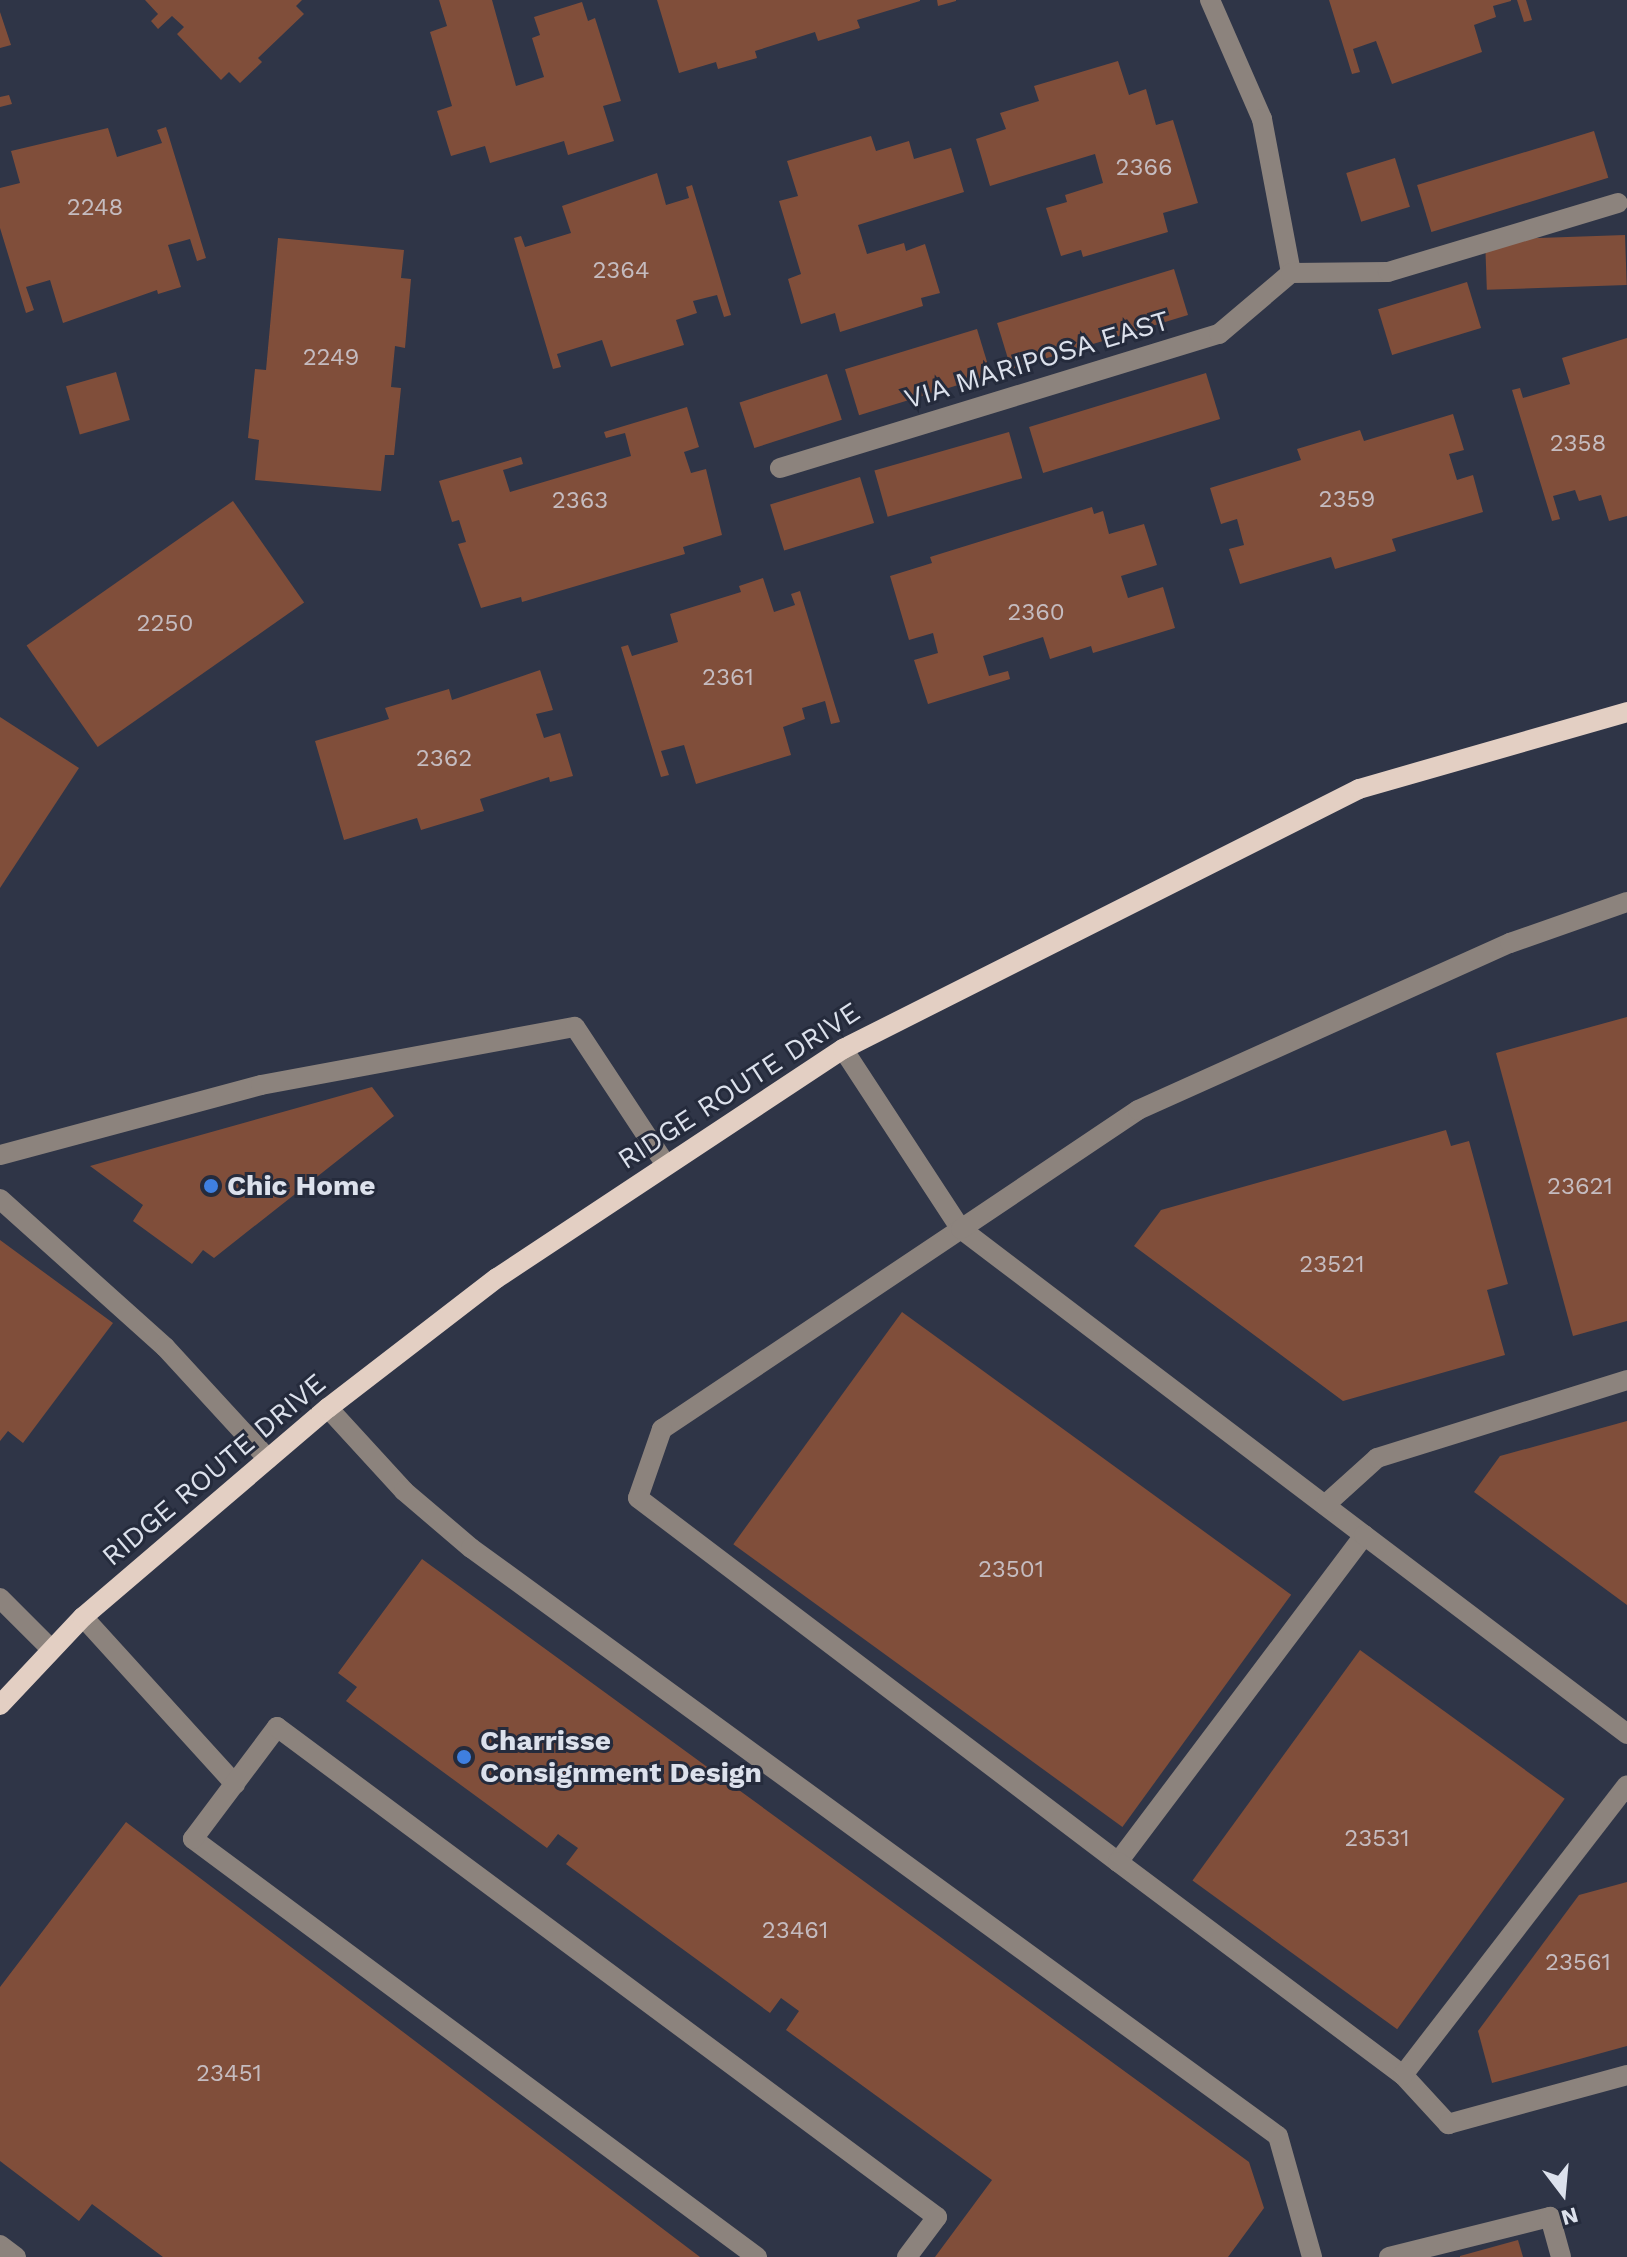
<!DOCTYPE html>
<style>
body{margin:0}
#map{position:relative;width:1627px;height:2257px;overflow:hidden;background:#2f3547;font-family:"Work Sans",sans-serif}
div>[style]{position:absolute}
.building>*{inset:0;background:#804e3a;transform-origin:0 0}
.minor>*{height:20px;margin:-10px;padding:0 10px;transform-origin:10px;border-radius:10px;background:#8c837d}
.major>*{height:20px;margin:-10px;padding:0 10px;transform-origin:10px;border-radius:10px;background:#e3cfc3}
.dots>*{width:22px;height:22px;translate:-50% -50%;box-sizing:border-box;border:4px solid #252b3c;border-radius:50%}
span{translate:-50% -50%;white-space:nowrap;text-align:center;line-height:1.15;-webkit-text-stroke:6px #252b3c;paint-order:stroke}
.number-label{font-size:24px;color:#c5bcc0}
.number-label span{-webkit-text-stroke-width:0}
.street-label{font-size:28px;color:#dce1ec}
.poi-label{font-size:28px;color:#dce1ec;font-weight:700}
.left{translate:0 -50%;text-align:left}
.north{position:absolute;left:1523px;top:2153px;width:80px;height:80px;-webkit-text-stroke:6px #252b3c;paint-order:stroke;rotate:164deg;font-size:22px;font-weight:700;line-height:32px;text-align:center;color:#dce1ec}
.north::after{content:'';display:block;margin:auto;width:28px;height:36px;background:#dce1ec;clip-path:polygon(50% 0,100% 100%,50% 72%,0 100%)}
</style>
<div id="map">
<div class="building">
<div style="clip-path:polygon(145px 0,302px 0,296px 6px,304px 14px,258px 58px,262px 62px,240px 83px,229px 72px,221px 80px,177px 34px,184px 27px,172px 16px,158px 29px,151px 21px,158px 14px)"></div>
<div style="clip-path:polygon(439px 0,492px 0,516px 86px,544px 77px,532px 38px,540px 35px,534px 17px,582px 2px,588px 21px,595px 18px,621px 101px,603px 106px,614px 141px,568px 155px,564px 141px,490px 163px,485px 146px,451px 156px,437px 111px,452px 106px,430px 32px,447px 26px)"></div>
<div style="clip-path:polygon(657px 0,920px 0,920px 1px,857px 20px,860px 28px,818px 41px,815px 32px,755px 51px,757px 58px,718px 69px,716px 62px,679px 73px)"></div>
<div style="clip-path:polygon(937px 0,956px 0,956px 1px,938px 6px)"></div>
<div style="clip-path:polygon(1329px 0,1511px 0,1511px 1px,1493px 6px,1496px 17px,1474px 25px,1482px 52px,1392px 84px,1376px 41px,1353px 49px,1360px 72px,1352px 74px)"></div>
<div style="clip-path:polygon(1517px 0,1526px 0,1532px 20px,1524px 22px)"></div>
<div style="clip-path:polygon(0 12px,11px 45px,0 48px)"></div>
<div style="clip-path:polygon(1118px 61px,1129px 95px,1146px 89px,1156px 125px,1173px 120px,1198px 203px,1163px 213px,1168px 232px,1083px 257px,1081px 250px,1061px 256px,1046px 208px,1067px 202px,1065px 195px,1103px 183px,1095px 154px,990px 186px,976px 139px,1006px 129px,1000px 113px,1039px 101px,1034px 86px)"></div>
<div style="clip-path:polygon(9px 95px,12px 104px,0 107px,0 97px)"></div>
<div style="clip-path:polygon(166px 127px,206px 258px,197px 261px,190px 239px,168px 245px,181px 287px,158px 294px,157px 290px,63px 323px,50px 280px,26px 287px,34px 310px,26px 313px,0 228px,0 188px,20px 183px,11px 151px,108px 128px,117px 157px,162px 143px,157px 130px)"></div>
<div style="left:1594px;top:131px;width:49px;height:185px;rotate:73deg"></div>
<div style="clip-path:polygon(871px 136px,876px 151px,909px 141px,914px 159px,951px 148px,964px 192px,858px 225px,867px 254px,904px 243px,906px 251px,925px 244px,940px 293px,921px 298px,923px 306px,840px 332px,835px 313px,801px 324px,788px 279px,801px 274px,779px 201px,798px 196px,787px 161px)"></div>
<div style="left:1395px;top:158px;width:51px;height:51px;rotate:73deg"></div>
<div style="clip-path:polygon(657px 173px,666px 205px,689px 198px,686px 187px,692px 185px,731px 315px,724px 317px,717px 295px,693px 301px,697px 313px,676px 320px,684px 345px,611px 367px,602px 340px,557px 354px,561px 367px,553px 369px,514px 238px,521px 236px,525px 247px,571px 233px,562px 206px)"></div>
<div style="left:1625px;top:235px;width:50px;height:140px;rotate:88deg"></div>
<div style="clip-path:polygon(278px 238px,404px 250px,401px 278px,411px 279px,405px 348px,395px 346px,391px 387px,401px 388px,394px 455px,385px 455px,381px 491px,255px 480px,259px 440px,248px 438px,255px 369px,266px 370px)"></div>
<div style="left:1174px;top:269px;width:48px;height:185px;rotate:73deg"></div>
<div style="left:1467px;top:282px;width:48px;height:93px;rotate:73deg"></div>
<div style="left:977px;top:329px;width:48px;height:138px;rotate:73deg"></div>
<div style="clip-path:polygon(1627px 338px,1627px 516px,1609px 521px,1601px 495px,1579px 501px,1575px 490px,1553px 496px,1560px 519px,1552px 521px,1512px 390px,1520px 388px,1523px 398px,1570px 384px,1562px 358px)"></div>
<div style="left:116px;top:372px;width:50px;height:52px;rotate:74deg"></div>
<div style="left:1206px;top:373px;width:48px;height:185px;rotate:73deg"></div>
<div style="left:827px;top:374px;width:48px;height:92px;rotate:72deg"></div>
<div style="clip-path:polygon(687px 407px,699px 447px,684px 452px,691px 473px,706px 469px,722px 535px,683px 547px,685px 554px,522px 602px,521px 597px,481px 608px,458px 544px,466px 542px,459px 520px,452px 522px,439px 481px,521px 457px,523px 464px,503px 470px,510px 492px,631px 456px,625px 433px,606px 438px,604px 432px)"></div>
<div style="clip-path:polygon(1453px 414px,1464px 450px,1449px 454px,1457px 480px,1473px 475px,1483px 512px,1392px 539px,1396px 551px,1335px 569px,1331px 557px,1240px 584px,1229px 549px,1244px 545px,1237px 519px,1221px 524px,1210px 488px,1301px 460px,1297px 449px,1360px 430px,1364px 441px)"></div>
<div style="left:1009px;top:432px;width:48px;height:140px;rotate:74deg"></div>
<div style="left:860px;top:477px;width:48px;height:94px;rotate:73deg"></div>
<div style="left:233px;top:501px;width:124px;height:252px;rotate:55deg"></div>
<div style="clip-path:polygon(1092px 507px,1094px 514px,1103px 511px,1109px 534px,1144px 524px,1157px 565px,1121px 576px,1128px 598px,1163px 587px,1175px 628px,1093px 653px,1091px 646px,1050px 659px,1043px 637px,983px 656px,989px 676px,1008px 671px,1010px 679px,928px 704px,914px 660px,938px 653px,933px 633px,909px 640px,890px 576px,932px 563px,930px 557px)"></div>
<div style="clip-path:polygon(763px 578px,774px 612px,795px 605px,791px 594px,800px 591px,840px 722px,831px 724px,825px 701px,802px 708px,805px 719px,783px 727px,791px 755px,696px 784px,684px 745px,661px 751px,669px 775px,661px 777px,621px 647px,628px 645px,632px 656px,678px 642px,670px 614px,741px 592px,739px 586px)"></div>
<div style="clip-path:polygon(540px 670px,553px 710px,536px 714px,544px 738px,560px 733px,573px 776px,550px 782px,549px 777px,480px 799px,484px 811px,421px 830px,417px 818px,344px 840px,315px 741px,389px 719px,385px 708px,449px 689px,452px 700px)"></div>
<div style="clip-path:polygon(0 717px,79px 768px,0 888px)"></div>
<div style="clip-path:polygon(1627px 1017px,1627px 1321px,1573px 1336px,1496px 1053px)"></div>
<div style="clip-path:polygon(372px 1087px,394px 1116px,214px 1258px,203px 1250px,192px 1264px,133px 1221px,143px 1205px,90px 1166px)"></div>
<div style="clip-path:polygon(1446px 1130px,1451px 1146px,1469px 1141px,1508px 1284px,1487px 1290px,1505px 1355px,1343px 1401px,1134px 1246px,1161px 1210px)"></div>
<div style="clip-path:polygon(0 1240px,113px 1323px,23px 1443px,8px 1431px,0 1441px)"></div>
<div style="left:902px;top:1312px;width:481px;height:287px;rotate:36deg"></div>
<div style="clip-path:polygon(1627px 1421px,1627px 1605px,1474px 1492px,1500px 1456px)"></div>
<div style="clip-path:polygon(422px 1559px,1249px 2162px,1264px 2208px,1228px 2257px,935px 2257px,992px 2180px,786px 2030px,799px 2011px,781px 1998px,770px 2013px,566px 1864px,578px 1848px,558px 1834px,547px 1848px,346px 1701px,357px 1687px,338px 1673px)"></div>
<div style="left:1360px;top:1650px;width:253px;height:285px;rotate:36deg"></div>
<div style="clip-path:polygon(126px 1822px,700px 2257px,163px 2257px,92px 2204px,79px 2221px,0 2161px,0 1987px)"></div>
<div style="clip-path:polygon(1627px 1882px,1627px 2046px,1492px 2083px,1478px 2031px,1579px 1895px)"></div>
<div style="clip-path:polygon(1518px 2240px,1523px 2257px,1460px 2257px,1460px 2256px)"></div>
</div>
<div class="minor">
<div style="left:1210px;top:0;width:130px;rotate:66.4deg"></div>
<div style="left:1262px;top:119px;width:157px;rotate:79.3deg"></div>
<div style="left:780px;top:468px;width:459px;rotate:-17deg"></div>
<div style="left:1219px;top:334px;width:94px;rotate:-40.3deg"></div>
<div style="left:1291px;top:273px;width:97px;rotate:-0.6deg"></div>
<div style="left:1388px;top:272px;width:240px;rotate:-16.7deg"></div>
<div style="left:843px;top:1049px;width:215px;rotate:56.8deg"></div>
<div style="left:961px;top:1229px;width:360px;rotate:146.2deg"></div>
<div style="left:662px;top:1429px;width:73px;rotate:109.2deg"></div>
<div style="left:638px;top:1498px;width:602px;rotate:37.17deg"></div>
<div style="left:1118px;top:1862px;width:409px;rotate:-53deg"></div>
<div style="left:1364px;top:1535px;width:506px;rotate:-142.79deg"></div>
<div style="left:961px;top:1229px;width:213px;rotate:-33.9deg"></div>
<div style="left:1138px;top:1110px;width:408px;rotate:-24.2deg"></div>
<div style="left:1510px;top:943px;width:124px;rotate:-19.3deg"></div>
<div style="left:0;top:1155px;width:270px;rotate:-15deg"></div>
<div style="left:261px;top:1085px;width:319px;rotate:-10.5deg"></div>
<div style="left:575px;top:1027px;width:165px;rotate:56.6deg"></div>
<div style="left:0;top:1199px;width:222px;rotate:41.9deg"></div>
<div style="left:165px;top:1347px;width:152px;rotate:47.4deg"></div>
<div style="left:328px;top:1408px;width:113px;rotate:47.5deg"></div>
<div style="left:404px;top:1491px;width:88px;rotate:40.4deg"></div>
<div style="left:471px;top:1548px;width:998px;rotate:36.08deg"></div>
<div style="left:1278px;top:2136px;width:126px;rotate:74.3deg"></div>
<div style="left:1325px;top:1505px;width:70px;rotate:-42.1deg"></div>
<div style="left:1377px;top:1458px;width:262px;rotate:-17.3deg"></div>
<div style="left:1364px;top:1535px;width:330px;rotate:37.1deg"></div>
<div style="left:0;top:1598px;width:71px;rotate:45deg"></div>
<div style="left:83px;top:1617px;width:226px;rotate:47.7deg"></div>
<div style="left:1118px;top:1862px;width:356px;rotate:36.8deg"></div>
<div style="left:1403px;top:2075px;width:67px;rotate:47.4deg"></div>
<div style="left:1448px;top:2124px;width:186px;rotate:-15.3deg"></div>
<div style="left:1403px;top:2075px;width:366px;rotate:-52.3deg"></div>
<div style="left:0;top:2245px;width:20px;rotate:37deg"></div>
<div style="left:757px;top:2257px;width:702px;rotate:-143.46deg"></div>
<div style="left:193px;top:1839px;width:140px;rotate:-53.1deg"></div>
<div style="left:277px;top:1727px;width:822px;rotate:36.59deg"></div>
<div style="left:937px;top:2217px;width:50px;rotate:126.9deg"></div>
<div style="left:1389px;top:2257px;width:166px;rotate:-14deg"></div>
<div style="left:1550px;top:2217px;width:41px;rotate:74.6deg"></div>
</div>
<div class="major">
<div style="left:0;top:1705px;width:121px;rotate:-46.7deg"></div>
<div style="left:83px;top:1617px;width:322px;rotate:-40.5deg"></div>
<div style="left:328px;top:1408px;width:213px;rotate:-37.6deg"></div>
<div style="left:497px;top:1278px;width:415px;rotate:-33.5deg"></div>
<div style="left:843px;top:1049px;width:578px;rotate:-26.74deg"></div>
<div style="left:1359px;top:789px;width:279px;rotate:-16deg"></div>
</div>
<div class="dots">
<div style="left:211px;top:1186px;background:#3f7fe0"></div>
<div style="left:464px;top:1757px;background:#3f7fe0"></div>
</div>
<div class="number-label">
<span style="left:1144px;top:168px">2366</span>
<span style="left:95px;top:208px">2248</span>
<span style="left:621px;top:271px">2364</span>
<span style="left:331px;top:358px">2249</span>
<span style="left:1578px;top:444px">2358</span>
<span style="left:1347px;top:500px">2359</span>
<span style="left:580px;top:501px">2363</span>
<span style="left:1036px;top:613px">2360</span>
<span style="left:165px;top:624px">2250</span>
<span style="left:728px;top:678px">2361</span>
<span style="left:444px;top:759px">2362</span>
<span style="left:1580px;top:1187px">23621</span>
<span style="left:1332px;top:1265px">23521</span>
<span style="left:1011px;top:1570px">23501</span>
<span style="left:1377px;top:1839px">23531</span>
<span style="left:795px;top:1931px">23461</span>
<span style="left:1578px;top:1963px">23561</span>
<span style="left:229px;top:2074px">23451</span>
</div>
<div class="street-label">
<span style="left:1037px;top:360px;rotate:-17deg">VIA MARIPOSA EAST</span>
<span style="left:739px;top:1086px;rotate:-33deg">RIDGE ROUTE DRIVE</span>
<span style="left:214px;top:1470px;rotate:-40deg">RIDGE ROUTE DRIVE</span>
</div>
<div class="poi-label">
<span class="left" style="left:227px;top:1186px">Chic Home</span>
<span class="left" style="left:480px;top:1757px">Charrisse<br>Consignment Design</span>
</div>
<div class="north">N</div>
</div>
